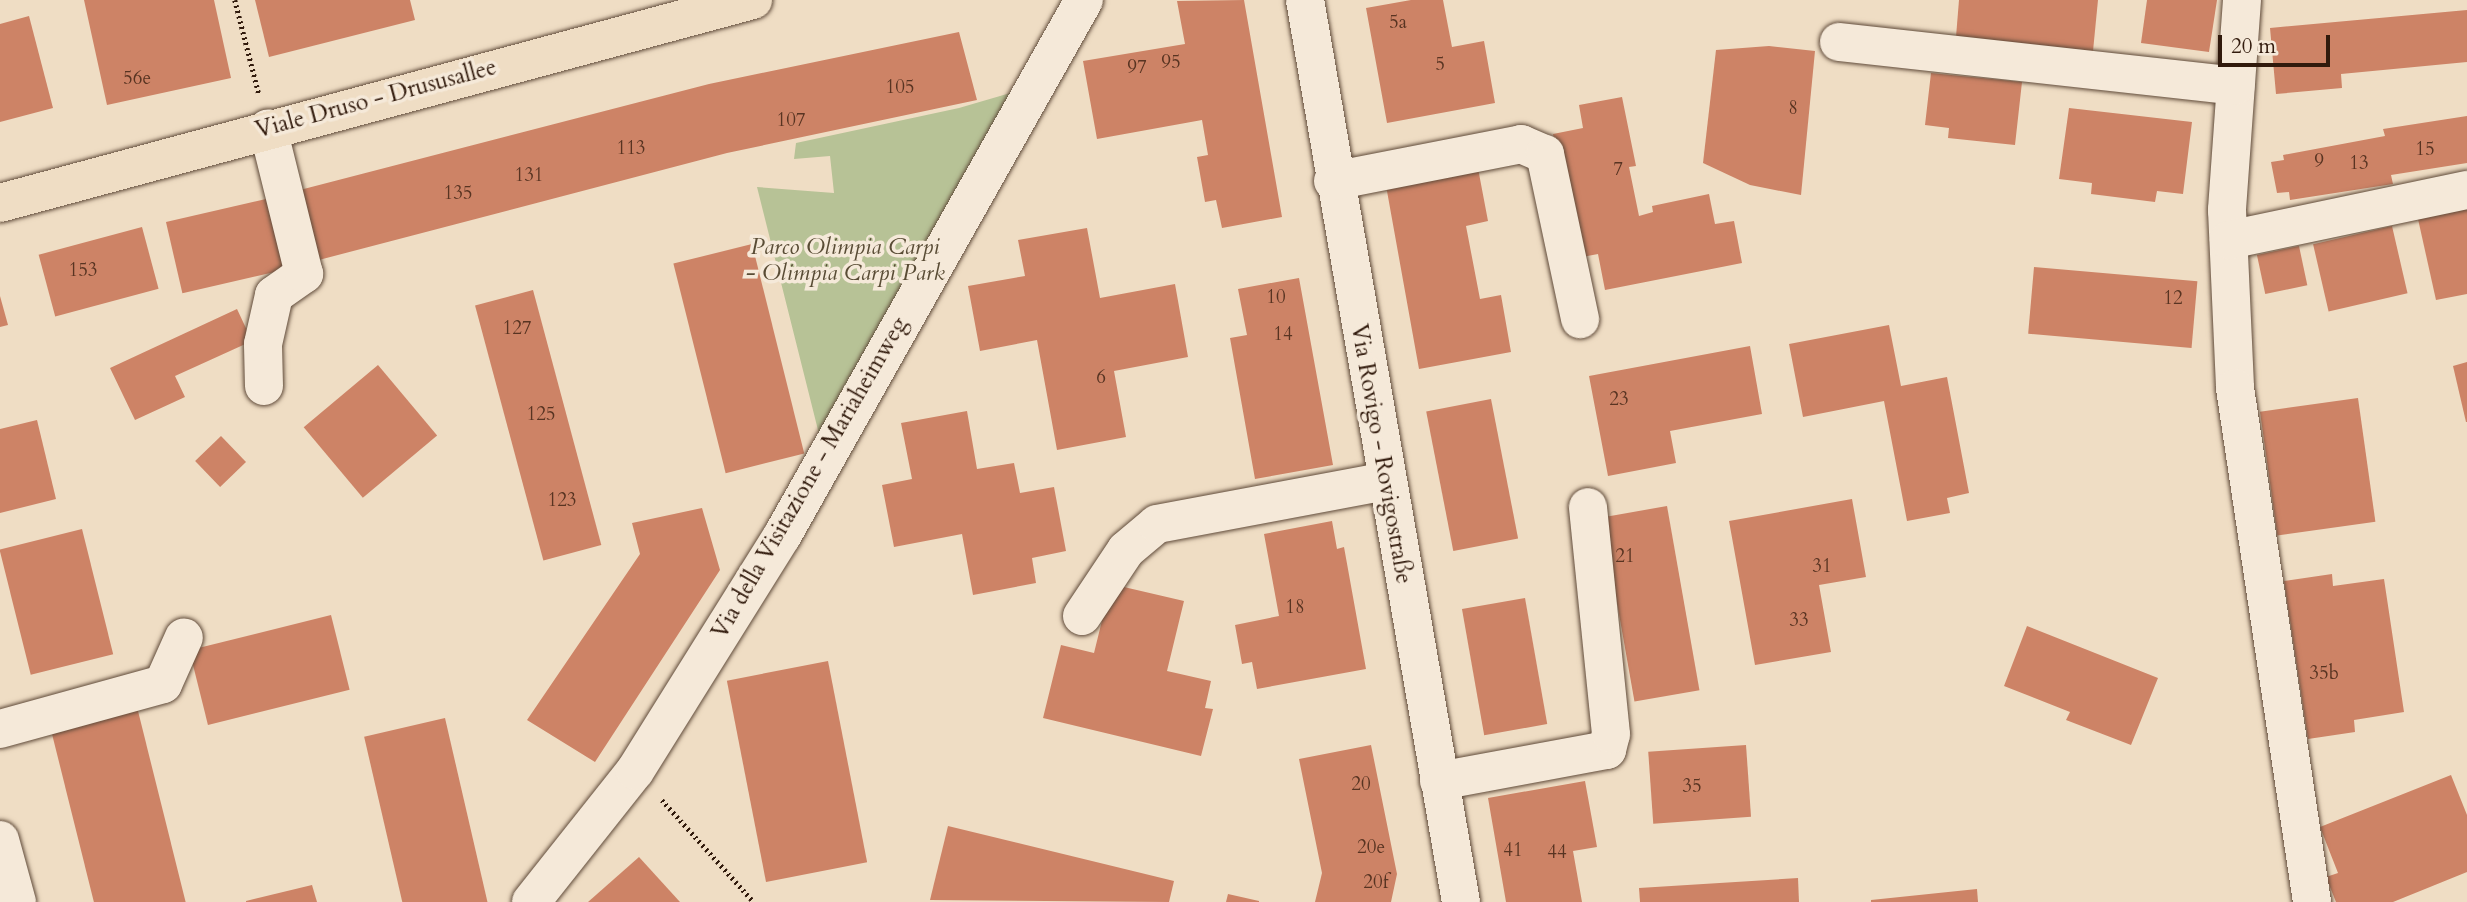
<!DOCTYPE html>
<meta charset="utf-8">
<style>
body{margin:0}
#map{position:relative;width:2467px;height:902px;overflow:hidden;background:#efddc4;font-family:Cardo,serif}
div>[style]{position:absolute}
.green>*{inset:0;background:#b7c296}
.building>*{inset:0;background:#cd8366;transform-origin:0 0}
.path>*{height:4.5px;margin-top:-2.25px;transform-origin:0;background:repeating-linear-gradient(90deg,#311a0c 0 2px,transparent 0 5.5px)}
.roads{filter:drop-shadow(0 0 2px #604b3a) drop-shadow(0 0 2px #604b3a)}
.minor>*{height:38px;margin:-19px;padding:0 19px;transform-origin:19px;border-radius:19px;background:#f5e9d9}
.major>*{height:38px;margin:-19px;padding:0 19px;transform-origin:19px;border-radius:19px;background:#efddc4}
span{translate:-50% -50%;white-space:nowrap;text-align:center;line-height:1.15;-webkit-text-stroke:7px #f5e9d9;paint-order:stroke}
.number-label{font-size:19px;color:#583422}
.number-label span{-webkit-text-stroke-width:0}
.street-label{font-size:23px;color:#311a0c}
.park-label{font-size:23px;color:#594c35;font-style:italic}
.scale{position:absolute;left:2218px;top:35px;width:112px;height:32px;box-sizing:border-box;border:4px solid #311a0c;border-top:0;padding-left:9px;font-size:21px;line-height:24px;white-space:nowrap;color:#311a0c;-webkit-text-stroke:5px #f5e9d9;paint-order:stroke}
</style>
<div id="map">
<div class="green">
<div style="clip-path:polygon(1021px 90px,820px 438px,757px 187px,834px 193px,830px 156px,794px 159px,796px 143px,959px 108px)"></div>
</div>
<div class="building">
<div style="clip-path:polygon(84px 0,214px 0,231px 78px,107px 105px)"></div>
<div style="clip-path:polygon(255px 0,410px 0,415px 20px,269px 57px)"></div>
<div style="clip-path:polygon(1244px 0,1282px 217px,1222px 228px,1216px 200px,1205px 202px,1197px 157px,1208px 155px,1202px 120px,1097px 139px,1083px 61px,1185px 44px,1177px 1px)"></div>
<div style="clip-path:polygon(1411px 0,1443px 0,1452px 47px,1484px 41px,1495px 103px,1387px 123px,1366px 8px)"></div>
<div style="clip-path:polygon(1959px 0,2098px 0,2093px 51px,1956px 37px)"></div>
<div style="clip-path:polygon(2147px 0,2217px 0,2209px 52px,2141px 43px)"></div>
<div style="clip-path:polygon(2467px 10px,2467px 62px,2341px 74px,2342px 88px,2276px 94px,2270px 28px)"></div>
<div style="clip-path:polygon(29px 16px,53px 108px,0 122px,0 24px)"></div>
<div style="clip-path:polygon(959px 32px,977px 100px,727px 153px,315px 261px,296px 191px,709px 84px)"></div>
<div style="clip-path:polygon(1769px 46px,1815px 51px,1801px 195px,1750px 185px,1703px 163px,1716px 50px)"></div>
<div style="clip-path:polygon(1931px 73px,2022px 82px,2015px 145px,1948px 138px,1949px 128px,1925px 125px)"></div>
<div style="clip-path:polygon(1622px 97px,1636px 166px,1629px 167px,1639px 216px,1653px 212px,1652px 206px,1709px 194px,1715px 224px,1734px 221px,1742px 263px,1605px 290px,1598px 254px,1577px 258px,1553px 134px,1583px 128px,1579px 105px)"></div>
<div style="clip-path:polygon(2069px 108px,2192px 122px,2183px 194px,2157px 191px,2155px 202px,2091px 194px,2092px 183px,2059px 179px)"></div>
<div style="clip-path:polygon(2467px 116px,2467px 163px,2391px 175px,2393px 184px,2290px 200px,2289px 192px,2277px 193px,2271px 162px,2284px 160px,2283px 155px,2385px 136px,2383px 129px)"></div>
<div style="clip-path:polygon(1477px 163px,1488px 221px,1466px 226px,1480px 299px,1501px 295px,1511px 352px,1419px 369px,1385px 180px)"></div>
<div style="left:279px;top:196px;width:73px;height:116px;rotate:77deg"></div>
<div style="clip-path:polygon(2467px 208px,2467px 294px,2436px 300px,2418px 219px)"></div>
<div style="left:2392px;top:226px;width:69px;height:81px;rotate:77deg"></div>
<div style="left:142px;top:227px;width:64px;height:107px;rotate:75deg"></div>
<div style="clip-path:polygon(1087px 228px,1100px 298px,1175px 284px,1188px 357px,1114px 371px,1126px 437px,1057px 450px,1037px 340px,980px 351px,968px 286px,1025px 276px,1018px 240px)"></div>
<div style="left:752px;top:244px;width:216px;height:81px;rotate:76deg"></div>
<div style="left:2299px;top:246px;width:40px;height:43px;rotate:78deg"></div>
<div style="left:2034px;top:267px;width:164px;height:67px;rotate:5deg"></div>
<div style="clip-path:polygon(1299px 278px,1333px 465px,1255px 479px,1230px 338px,1247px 335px,1238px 289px)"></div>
<div style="left:533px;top:290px;width:264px;height:60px;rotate:75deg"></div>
<div style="clip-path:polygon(0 296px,8px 325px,0 327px)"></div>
<div style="clip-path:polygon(237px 309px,252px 341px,175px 376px,185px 397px,135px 420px,110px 368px)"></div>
<div style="clip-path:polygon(1889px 325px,1901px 386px,1947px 377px,1969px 493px,1947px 498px,1950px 513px,1907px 521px,1884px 401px,1803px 417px,1789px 344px)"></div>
<div style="clip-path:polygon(1750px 346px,1762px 414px,1670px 431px,1676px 463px,1608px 476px,1589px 376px)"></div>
<div style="clip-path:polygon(2467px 362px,2467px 422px,2466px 422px,2453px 366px)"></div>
<div style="left:378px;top:365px;width:92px;height:97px;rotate:50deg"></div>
<div style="left:2358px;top:398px;width:125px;height:99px;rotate:82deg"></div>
<div style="left:1491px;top:399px;width:142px;height:66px;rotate:79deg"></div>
<div style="clip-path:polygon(967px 411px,977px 469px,1014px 463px,1020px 493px,1054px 487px,1066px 551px,1032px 558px,1036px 583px,973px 595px,962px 534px,894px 547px,882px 485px,912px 479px,901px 423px)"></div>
<div style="clip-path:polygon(37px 420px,56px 499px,0 513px,0 429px)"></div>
<div style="left:221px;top:436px;width:36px;height:36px;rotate:46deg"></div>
<div style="clip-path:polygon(1852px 499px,1866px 577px,1819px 585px,1831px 652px,1755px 665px,1729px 521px)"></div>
<div style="left:1667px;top:506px;width:187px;height:66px;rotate:80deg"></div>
<div style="clip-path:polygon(702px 508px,720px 570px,595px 762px,527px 720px,640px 554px,632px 523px)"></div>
<div style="clip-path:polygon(1332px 521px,1337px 549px,1344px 547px,1366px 669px,1257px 689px,1252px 662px,1242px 664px,1235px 625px,1279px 616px,1264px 534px)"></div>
<div style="left:82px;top:529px;width:129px;height:85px;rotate:76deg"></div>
<div style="clip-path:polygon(2332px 574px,2333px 586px,2384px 579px,2404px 712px,2354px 720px,2355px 732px,2308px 739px,2284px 581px)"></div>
<div style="clip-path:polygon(1111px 584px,1184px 601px,1167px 671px,1211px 681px,1205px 708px,1213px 709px,1201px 756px,1043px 718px,1061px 645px,1094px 653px)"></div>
<div style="left:1525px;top:598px;width:128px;height:64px;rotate:80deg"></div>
<div style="left:331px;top:615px;width:77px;height:146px;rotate:76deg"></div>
<div style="clip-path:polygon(2027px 626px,2158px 678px,2131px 745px,2066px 720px,2070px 712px,2004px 686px)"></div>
<div style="left:828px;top:661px;width:205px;height:103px;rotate:79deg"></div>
<div style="left:137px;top:707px;width:201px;height:89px;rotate:76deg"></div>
<div style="left:445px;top:718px;width:189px;height:83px;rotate:77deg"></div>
<div style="clip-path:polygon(1371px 745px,1397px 874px,1391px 902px,1315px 902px,1322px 873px,1299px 759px)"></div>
<div style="left:1746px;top:745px;width:72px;height:98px;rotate:86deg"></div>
<div style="clip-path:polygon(2451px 775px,2467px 815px,2467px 872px,2393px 902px,2336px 902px,2326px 877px,2338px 873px,2320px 827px)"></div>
<div style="clip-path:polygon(1585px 781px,1597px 847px,1573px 851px,1582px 902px,1506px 902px,1488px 798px)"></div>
<div style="clip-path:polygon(948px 826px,1174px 881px,1169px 902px,930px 900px)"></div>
<div style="clip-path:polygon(639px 857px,680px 902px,588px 902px)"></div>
<div style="clip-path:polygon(1798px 878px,1799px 902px,1640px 902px,1639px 888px)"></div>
<div style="clip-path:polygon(312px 885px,317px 902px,246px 902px,246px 901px)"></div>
<div style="clip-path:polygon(1977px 889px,1978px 902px,1871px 902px,1871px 900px)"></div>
<div style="clip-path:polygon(1228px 894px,1259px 901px,1259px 902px,1226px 902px)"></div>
</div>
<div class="path">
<div style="left:235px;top:0;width:97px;rotate:75.7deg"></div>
<div style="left:662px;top:800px;width:137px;rotate:48deg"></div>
</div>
<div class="roads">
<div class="minor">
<div style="left:1305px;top:0;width:915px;rotate:80.19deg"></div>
<div style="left:2242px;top:0;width:211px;rotate:94.1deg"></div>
<div style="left:2227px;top:210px;width:178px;rotate:87.4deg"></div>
<div style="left:2235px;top:388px;width:520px;rotate:81.48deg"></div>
<div style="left:1839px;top:42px;width:399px;rotate:6.3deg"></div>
<div style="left:1333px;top:181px;width:192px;rotate:-11.1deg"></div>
<div style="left:1521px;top:144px;width:26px;rotate:23deg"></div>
<div style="left:1545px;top:154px;width:169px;rotate:78deg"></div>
<div style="left:2229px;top:240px;width:243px;rotate:-11.9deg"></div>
<div style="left:264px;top:386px;width:42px;rotate:-91.4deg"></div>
<div style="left:263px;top:344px;width:50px;rotate:-77.3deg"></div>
<div style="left:274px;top:295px;width:37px;rotate:-35deg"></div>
<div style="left:304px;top:274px;width:150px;rotate:-103.9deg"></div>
<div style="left:1082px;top:616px;width:79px;rotate:-56.3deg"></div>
<div style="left:1126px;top:550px;width:40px;rotate:-40deg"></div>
<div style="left:1157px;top:524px;width:233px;rotate:-10.6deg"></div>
<div style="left:0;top:729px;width:169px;rotate:-15.4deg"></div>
<div style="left:163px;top:684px;width:51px;rotate:-65.9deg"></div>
<div style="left:1439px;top:781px;width:171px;rotate:-10.5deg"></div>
<div style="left:1607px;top:750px;width:16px;rotate:-76deg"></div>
<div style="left:1611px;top:734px;width:228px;rotate:-95.8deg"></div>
<div style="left:0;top:840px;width:64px;rotate:74.7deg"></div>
<div style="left:531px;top:902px;width:167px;rotate:-51.6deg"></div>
<div style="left:635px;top:771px;width:277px;rotate:-58deg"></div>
<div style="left:782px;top:536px;width:615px;rotate:-60.6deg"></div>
</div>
<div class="major">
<div style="left:0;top:203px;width:780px;rotate:-15.09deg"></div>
</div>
</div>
<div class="number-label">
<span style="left:1398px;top:23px">5a</span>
<span style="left:1171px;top:63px">95</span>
<span style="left:1440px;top:65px">5</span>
<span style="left:1137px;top:68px">97</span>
<span style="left:137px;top:79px">56e</span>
<span style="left:900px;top:88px">105</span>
<span style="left:1793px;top:109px">8</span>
<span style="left:791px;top:121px">107</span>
<span style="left:631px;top:149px">113</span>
<span style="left:2425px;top:150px">15</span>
<span style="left:2319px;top:162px">9</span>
<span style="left:2359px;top:164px">13</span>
<span style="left:1618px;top:170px">7</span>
<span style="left:529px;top:176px">131</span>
<span style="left:458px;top:194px">135</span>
<span style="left:83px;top:271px">153</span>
<span style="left:1276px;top:298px">10</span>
<span style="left:2173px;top:299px">12</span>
<span style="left:517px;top:329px">127</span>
<span style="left:1283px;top:335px">14</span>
<span style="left:1101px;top:378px">6</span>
<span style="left:1619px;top:400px">23</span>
<span style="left:541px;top:415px">125</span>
<span style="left:562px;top:501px">123</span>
<span style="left:1625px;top:557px">21</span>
<span style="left:1822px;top:567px">31</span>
<span style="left:1295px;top:608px">18</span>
<span style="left:1799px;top:621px">33</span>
<span style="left:2324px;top:674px">35b</span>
<span style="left:1361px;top:785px">20</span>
<span style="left:1692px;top:787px">35</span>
<span style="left:1371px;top:848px">20e</span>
<span style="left:1513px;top:851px">41</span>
<span style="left:1557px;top:853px">44</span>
<span style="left:1376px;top:883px">20f</span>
</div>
<div class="street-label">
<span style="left:376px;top:99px;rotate:-15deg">Viale Druso - Drususallee</span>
<span style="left:1381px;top:454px;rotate:80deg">Via Rovigo - Rovigostraße</span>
<span style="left:810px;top:478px;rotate:-60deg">Via della Visitazione - Mariaheimweg</span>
</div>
<div class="park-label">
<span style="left:845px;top:260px">Parco Olimpia Carpi<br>- Olimpia Carpi Park</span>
</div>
<div class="scale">20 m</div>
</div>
